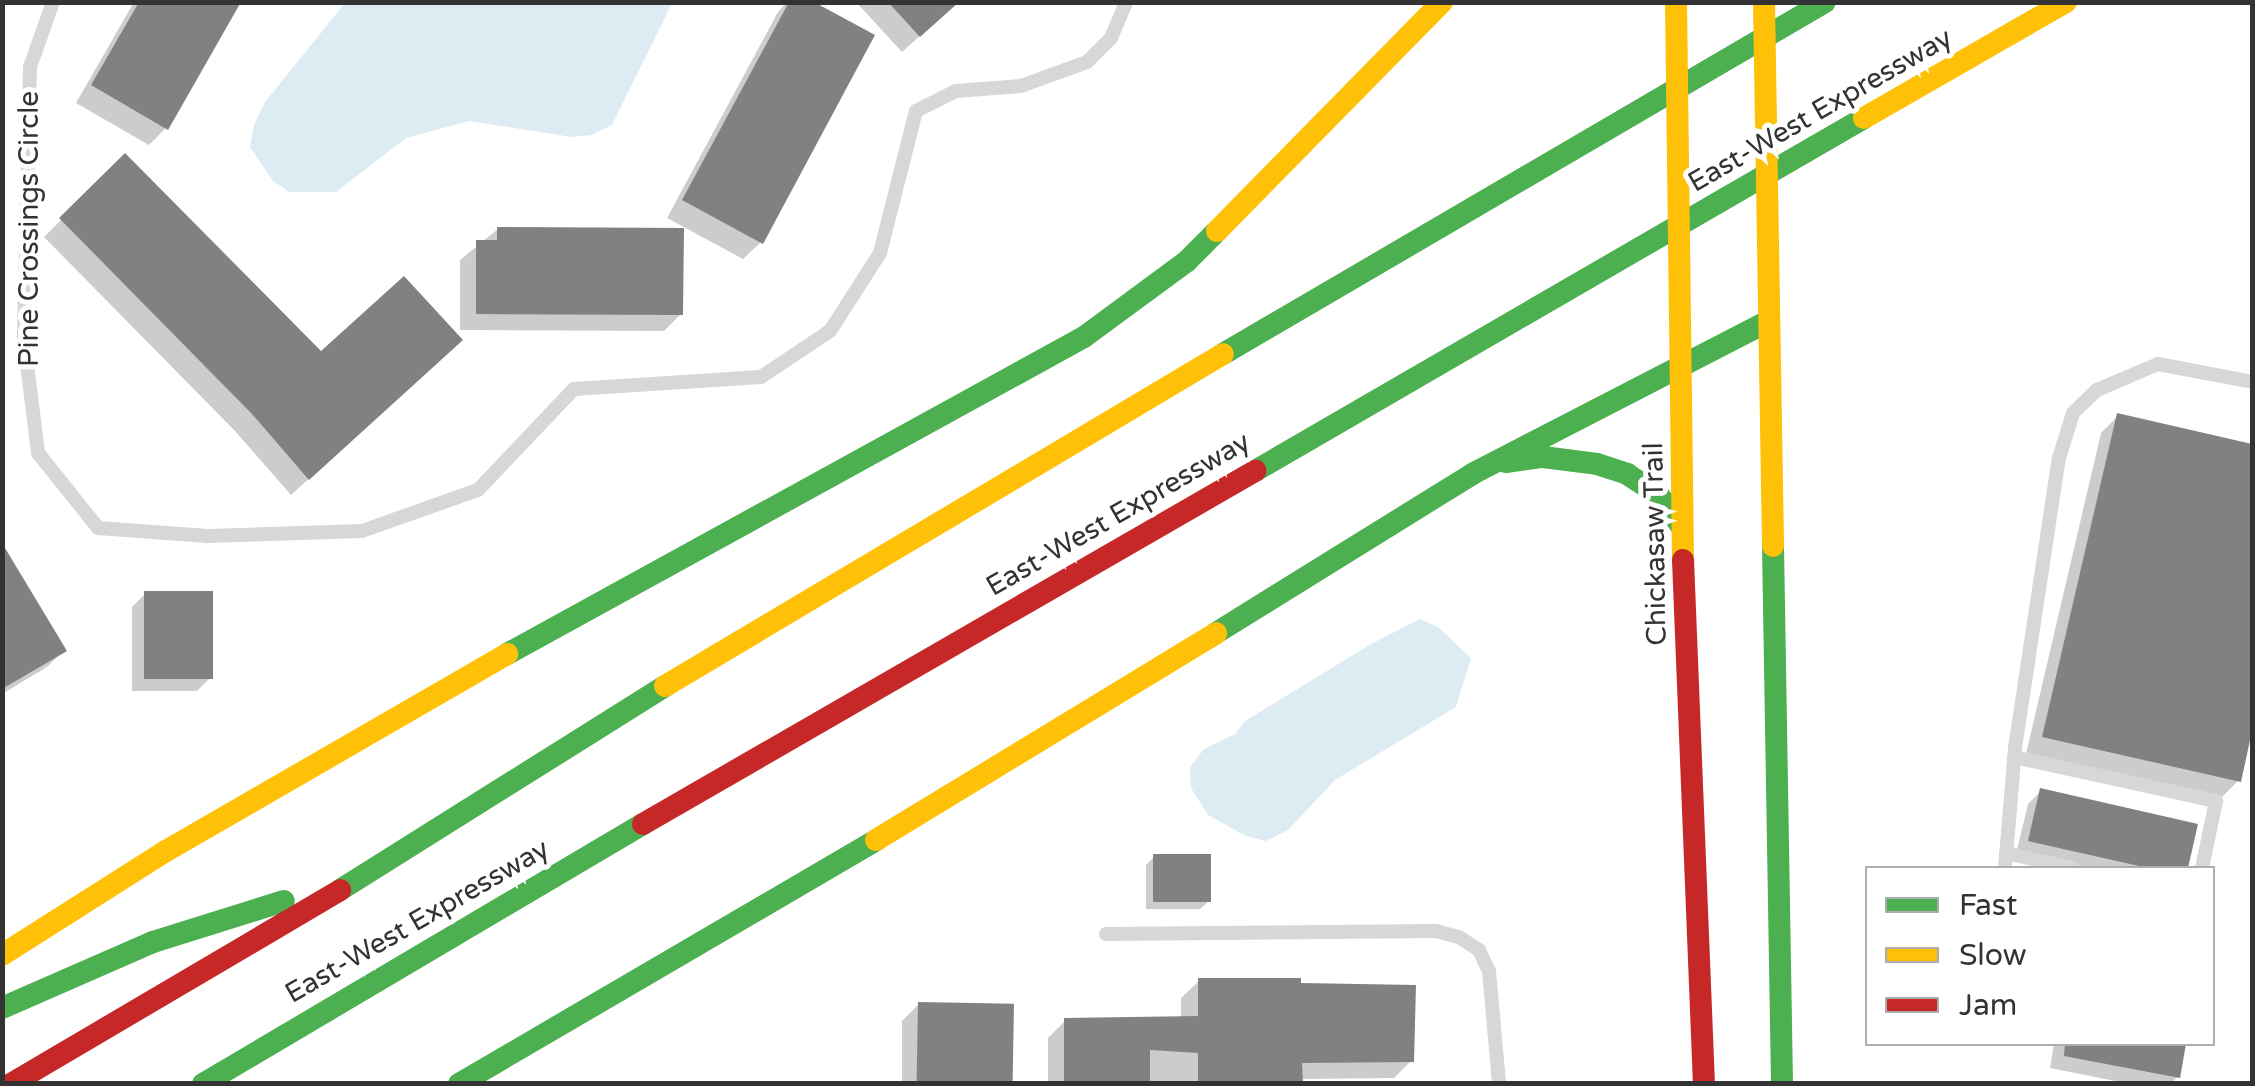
<!DOCTYPE html>
<style>
body{margin:0}
#map{position:relative;width:2255px;height:1086px;overflow:hidden;background:#fff;font-family:"Varela Round",sans-serif}
div>[style]{position:absolute}
.water>*{inset:0;background:#ddebf3}
.shadow>*{inset:0;background:#0003}
.building>*{inset:0;background:#818181;transform-origin:0 0}
.lane>*{height:14px;margin:-7px;padding:0 7px;transform-origin:7px;border-radius:7px;background:#d7d7d7}
.fast>*{height:22px;margin:-11px;padding:0 11px;transform-origin:11px;border-radius:11px;background:#4caf50}
.slow>*{height:22px;margin:-11px;padding:0 11px;transform-origin:11px;border-radius:11px;background:#ffc107}
.jam>*{height:22px;margin:-11px;padding:0 11px;transform-origin:11px;border-radius:11px;background:#c62828}
span{translate:-50% -50%;white-space:nowrap;text-align:center;line-height:1.15;-webkit-text-stroke:10px #fff;paint-order:stroke}
.street-label{font-size:28px;color:#333}
.frame{position:absolute;inset:0;border:5px solid #333;pointer-events:none}
.legend{position:absolute;left:1865px;top:866px;width:350px;height:180px;box-sizing:border-box;background:#fff;border:2px solid #adadad;margin:0;padding:12px 18px;list-style:none;font-size:30px;color:#333}
.legend li{display:flex;align-items:center;gap:20px;height:50px}
.legend b{width:50px;border:2px solid #adadad}
</style>
<div id="map">
<div class="water">
<div style="clip-path:polygon(345px 3px,345px 2px,672px 3px,612px 125px,591px 135px,572px 137px,469px 121px,406px 138px,336px 192px,289px 192px,273px 181px,250px 147px,254px 125px,265px 102px)"></div>
<div style="clip-path:polygon(1420px 619px,1438px 627px,1471px 658px,1456px 707px,1335px 780px,1288px 830px,1266px 841px,1246px 836px,1208px 815px,1191px 788px,1190px 767px,1204px 749px,1235px 734px,1245px 721px,1371px 644px)"></div>
</div>
<div class="shadow">
<div style="clip-path:polygon(134px 2px,239px 2px,166px 128px,149px 145px,76px 103px)"></div>
<div style="clip-path:polygon(787px 2px,809px 2px,761px 242px,743px 259px,667px 218px,778px 12px)"></div>
<div style="clip-path:polygon(856px 2px,958px 2px,902px 52px)"></div>
<div style="clip-path:polygon(125px 157px,321px 355px,442px 357px,291px 495px,235px 431px,44px 237px)"></div>
<div style="clip-path:polygon(498px 229px,681px 314px,664px 331px,460px 330px,460px 260px)"></div>
<div style="clip-path:polygon(2118px 416px,2252px 446px,2252px 720px,2238px 781px,2221px 798px,2026px 754px,2101px 433px)"></div>
<div style="clip-path:polygon(2px 548px,64px 650px,47px 667px,2px 694px)"></div>
<div style="clip-path:polygon(145px 594px,210px 678px,197px 691px,132px 691px,132px 607px)"></div>
<div style="clip-path:polygon(2041px 791px,2195px 826px,2186px 868px,2057px 868px,2016px 854px,2028px 804px)"></div>
<div style="clip-path:polygon(1154px 857px,1209px 901px,1200px 909px,1146px 909px,1146px 865px)"></div>
<div style="clip-path:polygon(1199px 981px,1299px 985px,1411px 1061px,1394px 1078px,1300px 1079px,1300px 1084px,1048px 1084px,1048px 1038px,1065px 1021px,1181px 1019px,1181px 998px)"></div>
<div style="clip-path:polygon(919px 1004px,1010px 1084px,902px 1084px,902px 1021px)"></div>
<div style="clip-path:polygon(2054px 1044px,2184px 1044px,2177px 1077px,2171px 1084px,2130px 1084px,2050px 1068px)"></div>
</div>
<div class="building">
<div style="clip-path:polygon(139px 2px,241px 2px,168px 130px,91px 85px)"></div>
<div style="clip-path:polygon(789px 2px,814px 2px,875px 35px,763px 244px,682px 200px)"></div>
<div style="clip-path:polygon(888px 2px,959px 2px,920px 37px)"></div>
<div style="clip-path:polygon(125px 153px,321px 351px,404px 276px,463px 340px,309px 480px,252px 414px,59px 218px)"></div>
<div style="clip-path:polygon(497px 227px,684px 228px,683px 315px,476px 314px,476px 240px,497px 240px)"></div>
<div style="clip-path:polygon(2117px 413px,2252px 444px,2252px 731px,2241px 782px,2042px 737px)"></div>
<div style="clip-path:polygon(2px 543px,67px 651px,2px 689px)"></div>
<div style="left:144px;top:591px;width:69px;height:88px"></div>
<div style="clip-path:polygon(2040px 788px,2198px 824px,2188px 868px,2148px 868px,2028px 841px)"></div>
<div style="left:1153px;top:854px;width:58px;height:48px"></div>
<div style="clip-path:polygon(1198px 978px,1301px 978px,1301px 983px,1416px 985px,1414px 1062px,1302px 1063px,1303px 1084px,1198px 1084px,1198px 1053px,1150px 1050px,1150px 1084px,1064px 1084px,1064px 1018px,1198px 1016px)"></div>
<div style="left:918px;top:1002px;width:96px;height:82px;rotate:1deg"></div>
<div style="clip-path:polygon(2065px 1044px,2186px 1044px,2180px 1078px,2064px 1056px)"></div>
</div>
<div class="lane">
<div style="left:53px;top:2px;width:69px;rotate:109.5deg"></div>
<div style="left:30px;top:67px;width:273px;rotate:91.3deg"></div>
<div style="left:24px;top:340px;width:114px;rotate:82.9deg"></div>
<div style="left:38px;top:453px;width:96px;rotate:51.3deg"></div>
<div style="left:98px;top:528px;width:110px;rotate:4.2deg"></div>
<div style="left:208px;top:536px;width:154px;rotate:-1.9deg"></div>
<div style="left:362px;top:531px;width:123px;rotate:-19.5deg"></div>
<div style="left:478px;top:490px;width:139px;rotate:-46.5deg"></div>
<div style="left:574px;top:389px;width:187px;rotate:-3.7deg"></div>
<div style="left:761px;top:377px;width:83px;rotate:-33.7deg"></div>
<div style="left:830px;top:331px;width:93px;rotate:-57.3deg"></div>
<div style="left:880px;top:253px;width:146px;rotate:-75.8deg"></div>
<div style="left:916px;top:111px;width:45px;rotate:-26.6deg"></div>
<div style="left:956px;top:91px;width:65px;rotate:-4.4deg"></div>
<div style="left:1021px;top:86px;width:70px;rotate:-20deg"></div>
<div style="left:1087px;top:62px;width:34px;rotate:-45deg"></div>
<div style="left:1111px;top:38px;width:39px;rotate:-67deg"></div>
<div style="left:2014px;top:757px;width:207px;rotate:12.3deg"></div>
<div style="left:2216px;top:801px;width:68px;rotate:101.8deg"></div>
<div style="left:2006px;top:853px;width:68px;rotate:12.8deg"></div>
<div style="left:2005px;top:868px;width:120px;rotate:-85.2deg"></div>
<div style="left:2015px;top:748px;width:293px;rotate:-81.4deg"></div>
<div style="left:2059px;top:458px;width:47px;rotate:-72.7deg"></div>
<div style="left:2073px;top:413px;width:33px;rotate:-44deg"></div>
<div style="left:2097px;top:390px;width:66px;rotate:-23.1deg"></div>
<div style="left:2158px;top:364px;width:96px;rotate:10.8deg"></div>
<div style="left:1106px;top:934px;width:330px;rotate:-0.5deg"></div>
<div style="left:1436px;top:931px;width:24px;rotate:15deg"></div>
<div style="left:1459px;top:937px;width:24px;rotate:33deg"></div>
<div style="left:1479px;top:950px;width:23px;rotate:65deg"></div>
<div style="left:1489px;top:971px;width:113px;rotate:84.9deg"></div>
</div>
<div class="fast">
<div style="left:1223px;top:354px;width:697px;rotate:-30.32deg"></div>
<div style="left:1506px;top:462px;width:37px;rotate:-8deg"></div>
<div style="left:1543px;top:457px;width:54px;rotate:7.4deg"></div>
<div style="left:1597px;top:464px;width:32px;rotate:18deg"></div>
<div style="left:1627px;top:474px;width:37px;rotate:33deg"></div>
<div style="left:1658px;top:494px;width:41px;rotate:54deg"></div>
<div style="left:1255px;top:471px;width:704px;rotate:-30.1deg"></div>
<div style="left:1773px;top:546px;width:538px;rotate:89.04deg"></div>
<div style="left:1216px;top:633px;width:304px;rotate:-31.8deg"></div>
<div style="left:1474px;top:473px;width:329px;rotate:-27.3deg"></div>
<div style="left:507px;top:654px;width:658px;rotate:-28.78deg"></div>
<div style="left:1084px;top:337px;width:128px;rotate:-36.4deg"></div>
<div style="left:1187px;top:261px;width:42px;rotate:-45deg"></div>
<div style="left:340px;top:890px;width:384px;rotate:-32.1deg"></div>
<div style="left:2px;top:1008px;width:165px;rotate:-23.6deg"></div>
<div style="left:153px;top:942px;width:137px;rotate:-17.4deg"></div>
<div style="left:203px;top:1084px;width:511px;rotate:-30.58deg"></div>
<div style="left:459px;top:1084px;width:483px;rotate:-30.3deg"></div>
</div>
<div class="slow">
<div style="left:1676px;top:2px;width:558px;rotate:89.28deg"></div>
<div style="left:1764px;top:2px;width:544px;rotate:89.05deg"></div>
<div style="left:1864px;top:118px;width:233px;rotate:-29.9deg"></div>
<div style="left:1217px;top:231px;width:321px;rotate:-45.5deg"></div>
<div style="left:665px;top:686px;width:649px;rotate:-30.75deg"></div>
<div style="left:876px;top:840px;width:398px;rotate:-31.3deg"></div>
<div style="left:2px;top:955px;width:194px;rotate:-32.4deg"></div>
<div style="left:166px;top:851px;width:394px;rotate:-30deg"></div>
</div>
<div class="jam">
<div style="left:1683px;top:560px;width:524px;rotate:87.71deg"></div>
<div style="left:643px;top:824px;width:707px;rotate:-29.98deg"></div>
<div style="left:11px;top:1084px;width:382px;rotate:-30.5deg"></div>
</div>
<div class="street-label">
<span style="left:1820px;top:110px;rotate:-30deg">East-West Expressway</span>
<span style="left:29px;top:229px;rotate:-90deg">Pine Crossings Circle</span>
<span style="left:1118px;top:514px;rotate:-30deg">East-West Expressway</span>
<span style="left:1655px;top:544px;rotate:-91deg">Chickasaw Trail</span>
<span style="left:417px;top:921px;rotate:-30deg">East-West Expressway</span>
</div>
<div class="frame"></div>
<ul class="legend">
<li><b style="height:12px;background:#4caf50"></b>Fast</li>
<li><b style="height:12px;background:#ffc107"></b>Slow</li>
<li><b style="height:12px;background:#c62828"></b>Jam</li>
</ul>
</div>
